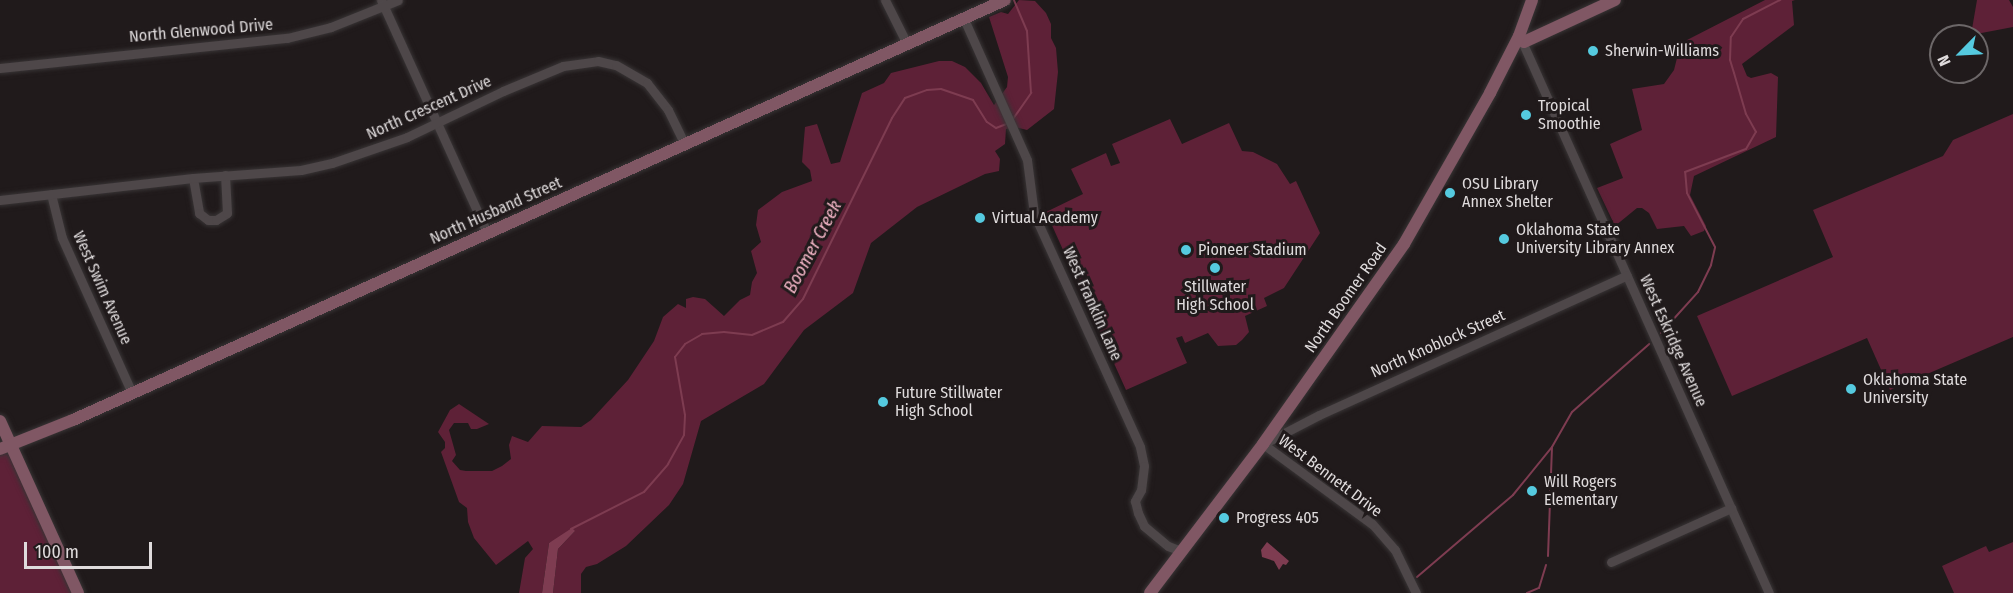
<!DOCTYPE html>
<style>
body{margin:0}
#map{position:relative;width:2013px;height:593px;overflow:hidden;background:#201a1b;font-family:"Fira Sans Condensed",sans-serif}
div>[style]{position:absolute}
.green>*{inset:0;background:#5e2137}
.water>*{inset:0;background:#7e3c51}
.stream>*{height:2px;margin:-1px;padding:0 1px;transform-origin:1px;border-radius:1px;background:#7e3c51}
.roads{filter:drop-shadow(0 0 2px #383435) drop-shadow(0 0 2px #383435)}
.street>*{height:9px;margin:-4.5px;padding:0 4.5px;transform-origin:4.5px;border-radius:4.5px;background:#4e4749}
.secondary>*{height:12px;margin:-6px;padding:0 6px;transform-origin:6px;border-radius:6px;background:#805764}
.dots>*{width:16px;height:16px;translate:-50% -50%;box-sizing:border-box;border:3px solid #201a1b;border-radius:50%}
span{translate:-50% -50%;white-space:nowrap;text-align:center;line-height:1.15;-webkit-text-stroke:6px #201a1b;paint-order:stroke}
.street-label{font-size:16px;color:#dfdbdc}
.poi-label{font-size:16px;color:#dfdbdc}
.left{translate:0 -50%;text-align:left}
.water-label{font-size:18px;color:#f3b5c6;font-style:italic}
.north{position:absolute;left:1929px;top:24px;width:60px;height:60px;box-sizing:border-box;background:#201a1b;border:2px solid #6c6768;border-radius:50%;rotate:246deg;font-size:16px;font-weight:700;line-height:24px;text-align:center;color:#dfdbdc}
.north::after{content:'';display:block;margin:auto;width:21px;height:27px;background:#55cadf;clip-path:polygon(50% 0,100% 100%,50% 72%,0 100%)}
.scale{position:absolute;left:24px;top:542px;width:128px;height:27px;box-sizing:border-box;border:3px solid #dfdbdc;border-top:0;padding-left:8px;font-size:18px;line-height:21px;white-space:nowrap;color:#dfdbdc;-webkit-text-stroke:4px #201a1b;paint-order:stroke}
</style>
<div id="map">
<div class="green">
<div style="clip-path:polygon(1019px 0,1035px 1px,1046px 13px,1051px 24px,1051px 38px,1056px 48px,1058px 72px,1054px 109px,1027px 130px,1015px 127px,1006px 129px,1005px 144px,995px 151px,1000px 159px,999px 171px,985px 174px,917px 207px,871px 243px,853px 293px,804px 330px,764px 384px,701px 421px,683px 484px,669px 505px,626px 546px,597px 564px,586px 567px,581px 574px,581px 593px,553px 593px,558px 549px,575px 531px,549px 543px,542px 593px,519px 593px,525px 558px,533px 549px,528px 541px,496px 565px,474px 538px,468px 522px,467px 508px,459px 502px,441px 452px,445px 448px,445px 442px,438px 432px,450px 410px,459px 404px,489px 424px,477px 429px,471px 429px,468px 423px,454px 423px,449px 430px,456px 455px,452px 461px,460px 470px,466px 471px,492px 471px,502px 466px,511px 459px,509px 445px,512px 436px,528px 442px,542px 426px,581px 427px,591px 420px,628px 380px,654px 341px,663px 317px,678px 304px,686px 308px,686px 299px,693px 297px,705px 299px,724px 316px,740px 300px,750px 295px,752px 282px,757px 273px,751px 251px,761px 242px,756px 225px,758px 210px,782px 192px,812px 181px,810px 170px,802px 162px,805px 127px,817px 124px,831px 164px,840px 162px,862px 93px,884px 83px,891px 73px,939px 61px,952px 61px,965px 67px,981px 83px,994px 105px,1007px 87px,1008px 77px,989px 17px,1001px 12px,1008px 14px)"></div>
<div style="clip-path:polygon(1765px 0,1795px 0,1792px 1px,1794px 25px,1742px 64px,1747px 76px,1751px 78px,1771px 73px,1778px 77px,1776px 137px,1694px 176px,1690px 195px,1706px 226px,1704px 231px,1691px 236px,1684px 226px,1657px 229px,1649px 213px,1642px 208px,1637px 208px,1615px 226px,1597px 188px,1623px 178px,1610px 144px,1642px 130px,1632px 89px,1664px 84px,1674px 70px,1678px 54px,1687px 40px)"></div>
<div style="clip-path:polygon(1977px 0,2009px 0,2013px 7px,2013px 27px,1971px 35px)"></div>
<div style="clip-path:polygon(2013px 114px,2013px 337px,1890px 390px,1867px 338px,1732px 396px,1697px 316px,1833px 257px,1813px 210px,1943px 156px,1953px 140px)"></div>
<div style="clip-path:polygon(1170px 119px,1182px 144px,1229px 123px,1242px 151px,1253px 152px,1277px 164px,1290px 184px,1296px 181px,1320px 233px,1284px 288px,1264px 298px,1267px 306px,1245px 316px,1249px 332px,1242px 340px,1236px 345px,1218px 346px,1208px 333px,1185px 343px,1182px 336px,1176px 338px,1187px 363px,1126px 390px,1046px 212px,1083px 194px,1071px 169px,1106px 153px,1111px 166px,1120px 163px,1112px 144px)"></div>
<div style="clip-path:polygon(10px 448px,76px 593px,0 593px,0 449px)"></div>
<div style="clip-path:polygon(2013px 542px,2013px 593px,1954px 593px,1942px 566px,1986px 546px,1989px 552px)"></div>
</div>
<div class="water">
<div style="clip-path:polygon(572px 528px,575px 531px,558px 549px,553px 593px,542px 593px,549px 543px)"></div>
<div style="clip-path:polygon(1267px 542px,1289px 561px,1286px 565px,1283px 564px,1279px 570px,1274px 561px,1262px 557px,1261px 550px)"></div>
</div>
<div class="stream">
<div style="left:1013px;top:119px;width:32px;rotate:-55deg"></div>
<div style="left:1031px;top:93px;width:62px;rotate:-93.7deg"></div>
<div style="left:1027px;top:31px;width:34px;rotate:-113deg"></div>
<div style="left:1661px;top:333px;width:55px;rotate:-47.9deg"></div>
<div style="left:1698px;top:292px;width:30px;rotate:-64deg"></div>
<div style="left:1711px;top:265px;width:18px;rotate:-77deg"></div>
<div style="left:1715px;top:247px;width:61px;rotate:-117.4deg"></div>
<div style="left:1687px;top:193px;width:21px;rotate:-95deg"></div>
<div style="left:1685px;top:172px;width:65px;rotate:-20.7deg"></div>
<div style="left:1746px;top:149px;width:20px;rotate:-60deg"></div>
<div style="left:1756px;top:132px;width:21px;rotate:-119deg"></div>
<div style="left:1746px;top:114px;width:43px;rotate:-106.3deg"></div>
<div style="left:1734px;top:73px;width:14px;rotate:-107deg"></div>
<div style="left:1730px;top:60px;width:23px;rotate:-88deg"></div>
<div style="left:1731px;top:37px;width:22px;rotate:-56deg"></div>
<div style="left:1743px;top:19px;width:42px;rotate:-27.2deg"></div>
<div style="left:571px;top:529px;width:82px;rotate:-26.9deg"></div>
<div style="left:644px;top:492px;width:37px;rotate:-49deg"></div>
<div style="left:668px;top:464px;width:33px;rotate:-61deg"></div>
<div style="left:684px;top:435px;width:20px;rotate:-87deg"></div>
<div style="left:685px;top:415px;width:59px;rotate:-99.8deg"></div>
<div style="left:675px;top:357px;width:16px;rotate:-52deg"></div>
<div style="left:685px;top:344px;width:20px;rotate:-30deg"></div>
<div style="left:702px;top:334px;width:22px;rotate:-5deg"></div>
<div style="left:724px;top:332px;width:28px;rotate:6deg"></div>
<div style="left:752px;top:335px;width:34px;rotate:-23deg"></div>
<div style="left:783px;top:322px;width:30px;rotate:-49deg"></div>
<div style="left:803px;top:299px;width:202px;rotate:-63.8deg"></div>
<div style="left:892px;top:118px;width:24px;rotate:-57deg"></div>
<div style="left:905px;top:98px;width:23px;rotate:-20deg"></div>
<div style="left:927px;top:90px;width:14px;rotate:-4deg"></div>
<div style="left:941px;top:89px;width:34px;rotate:19deg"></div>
<div style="left:973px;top:100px;width:26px;rotate:58deg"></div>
<div style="left:987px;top:122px;width:11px;rotate:34deg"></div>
<div style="left:996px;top:128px;width:14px;rotate:-21deg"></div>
<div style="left:1548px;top:556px;width:108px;rotate:-87.9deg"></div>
<div style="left:1417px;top:577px;width:126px;rotate:-40.5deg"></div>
<div style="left:1513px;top:495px;width:62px;rotate:-50.9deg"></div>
<div style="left:1552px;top:447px;width:40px;rotate:-60.3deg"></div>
<div style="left:1572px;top:412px;width:103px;rotate:-41.4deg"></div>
<div style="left:1527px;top:593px;width:13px;rotate:-23deg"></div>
<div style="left:1539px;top:588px;width:24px;rotate:-73deg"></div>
</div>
<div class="roads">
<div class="street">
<div style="left:381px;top:0;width:256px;rotate:65.5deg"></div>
<div style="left:885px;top:0;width:49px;rotate:63.4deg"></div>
<div style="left:964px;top:19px;width:154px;rotate:65.9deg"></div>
<div style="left:1027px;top:160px;width:54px;rotate:82.6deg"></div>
<div style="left:1034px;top:214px;width:256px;rotate:65.5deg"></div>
<div style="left:1140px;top:447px;width:19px;rotate:78deg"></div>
<div style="left:1144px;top:466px;width:24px;rotate:97deg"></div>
<div style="left:1141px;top:490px;width:13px;rotate:119deg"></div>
<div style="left:1135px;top:501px;width:12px;rotate:76deg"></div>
<div style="left:1138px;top:513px;width:14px;rotate:65deg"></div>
<div style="left:1144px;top:526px;width:31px;rotate:40deg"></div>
<div style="left:1168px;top:546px;width:14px;rotate:21deg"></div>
<div style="left:1520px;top:37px;width:609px;rotate:65.88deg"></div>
<div style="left:0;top:68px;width:289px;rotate:-6deg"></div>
<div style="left:287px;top:38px;width:45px;rotate:-14deg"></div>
<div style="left:331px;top:27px;width:72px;rotate:-21.9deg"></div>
<div style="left:193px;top:178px;width:36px;rotate:80deg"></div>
<div style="left:199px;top:213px;width:11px;rotate:38deg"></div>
<div style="left:208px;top:220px;width:8px"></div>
<div style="left:216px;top:220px;width:13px;rotate:-32deg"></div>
<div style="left:227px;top:213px;width:38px;rotate:-93deg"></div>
<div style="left:51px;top:194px;width:45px;rotate:76deg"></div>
<div style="left:62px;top:238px;width:170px;rotate:65.7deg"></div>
<div style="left:0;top:200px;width:194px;rotate:-6.5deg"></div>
<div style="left:193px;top:178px;width:108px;rotate:-4.2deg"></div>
<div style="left:301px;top:170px;width:32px;rotate:-13deg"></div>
<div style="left:332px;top:163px;width:79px;rotate:-19.1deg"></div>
<div style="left:407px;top:137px;width:106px;rotate:-25.6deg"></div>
<div style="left:503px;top:91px;width:65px;rotate:-22.6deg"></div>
<div style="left:563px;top:66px;width:35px;rotate:-8deg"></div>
<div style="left:598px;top:61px;width:18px;rotate:13deg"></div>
<div style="left:616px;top:65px;width:36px;rotate:30deg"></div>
<div style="left:647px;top:83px;width:34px;rotate:52deg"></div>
<div style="left:668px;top:110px;width:39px;rotate:64deg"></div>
<div style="left:1611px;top:562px;width:132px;rotate:-24.2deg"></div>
<div style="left:1416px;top:593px;width:48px;rotate:-116deg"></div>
<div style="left:1395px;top:550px;width:35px;rotate:-131deg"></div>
<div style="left:1372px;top:524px;width:135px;rotate:-143.7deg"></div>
<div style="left:1263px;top:444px;width:63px;rotate:-27.4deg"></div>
<div style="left:1319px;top:415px;width:338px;rotate:-24.4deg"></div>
</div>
<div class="secondary">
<div style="left:1524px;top:42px;width:100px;rotate:-24.8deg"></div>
<div style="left:0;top:421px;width:189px;rotate:65.6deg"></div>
<div style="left:0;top:449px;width:79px;rotate:-21.7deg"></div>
<div style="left:73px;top:420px;width:1022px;rotate:-24.26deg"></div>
<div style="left:1150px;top:593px;width:187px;rotate:-52.8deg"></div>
<div style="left:1263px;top:444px;width:245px;rotate:-54.8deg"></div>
<div style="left:1404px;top:244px;width:174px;rotate:-60.3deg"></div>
<div style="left:1490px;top:93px;width:64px;rotate:-63deg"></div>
<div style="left:1519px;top:36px;width:38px;rotate:-70deg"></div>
</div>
</div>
<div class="dots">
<div style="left:1593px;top:51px;background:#55cadf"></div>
<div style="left:1526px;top:115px;background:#55cadf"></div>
<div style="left:1450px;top:193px;background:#55cadf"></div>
<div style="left:980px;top:218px;background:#55cadf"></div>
<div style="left:1504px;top:239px;background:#55cadf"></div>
<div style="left:1186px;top:250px;background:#55cadf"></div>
<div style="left:1215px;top:268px;background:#55cadf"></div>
<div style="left:1851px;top:389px;background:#55cadf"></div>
<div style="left:883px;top:402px;background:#55cadf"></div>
<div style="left:1532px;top:491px;background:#55cadf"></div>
<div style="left:1224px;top:518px;background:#55cadf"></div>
</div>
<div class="street-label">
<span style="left:201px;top:31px;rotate:-5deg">North Glenwood Drive</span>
<span style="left:429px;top:108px;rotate:-24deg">North Crescent Drive</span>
<span style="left:496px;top:211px;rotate:-24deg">North Husband Street</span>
<span style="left:102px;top:288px;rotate:66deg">West Swim Avenue</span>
<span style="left:1346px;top:298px;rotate:-55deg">North Boomer Road</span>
<span style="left:1092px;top:304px;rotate:66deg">West Franklin Lane</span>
<span style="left:1673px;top:341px;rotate:66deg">West Eskridge Avenue</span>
<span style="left:1438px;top:344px;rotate:-24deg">North Knoblock Street</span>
<span style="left:1330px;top:476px;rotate:37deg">West Bennett Drive</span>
</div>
<div class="poi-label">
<span class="left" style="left:1605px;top:51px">Sherwin-Williams</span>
<span class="left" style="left:1538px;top:115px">Tropical<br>Smoothie</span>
<span class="left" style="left:1462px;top:193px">OSU Library<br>Annex Shelter</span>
<span class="left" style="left:992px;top:218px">Virtual Academy</span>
<span class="left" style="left:1516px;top:239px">Oklahoma State<br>University Library Annex</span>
<span class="left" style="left:1198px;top:250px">Pioneer Stadium</span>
<span style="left:1215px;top:296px">Stillwater<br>High School</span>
<span class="left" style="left:1863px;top:389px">Oklahoma State<br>University</span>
<span class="left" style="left:895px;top:402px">Future Stillwater<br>High School</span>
<span class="left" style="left:1544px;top:491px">Will Rogers<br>Elementary</span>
<span class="left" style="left:1236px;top:518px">Progress 405</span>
</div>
<div class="water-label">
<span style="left:813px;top:247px;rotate:-62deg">Boomer Creek</span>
</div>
<div class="north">N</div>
<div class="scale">100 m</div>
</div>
